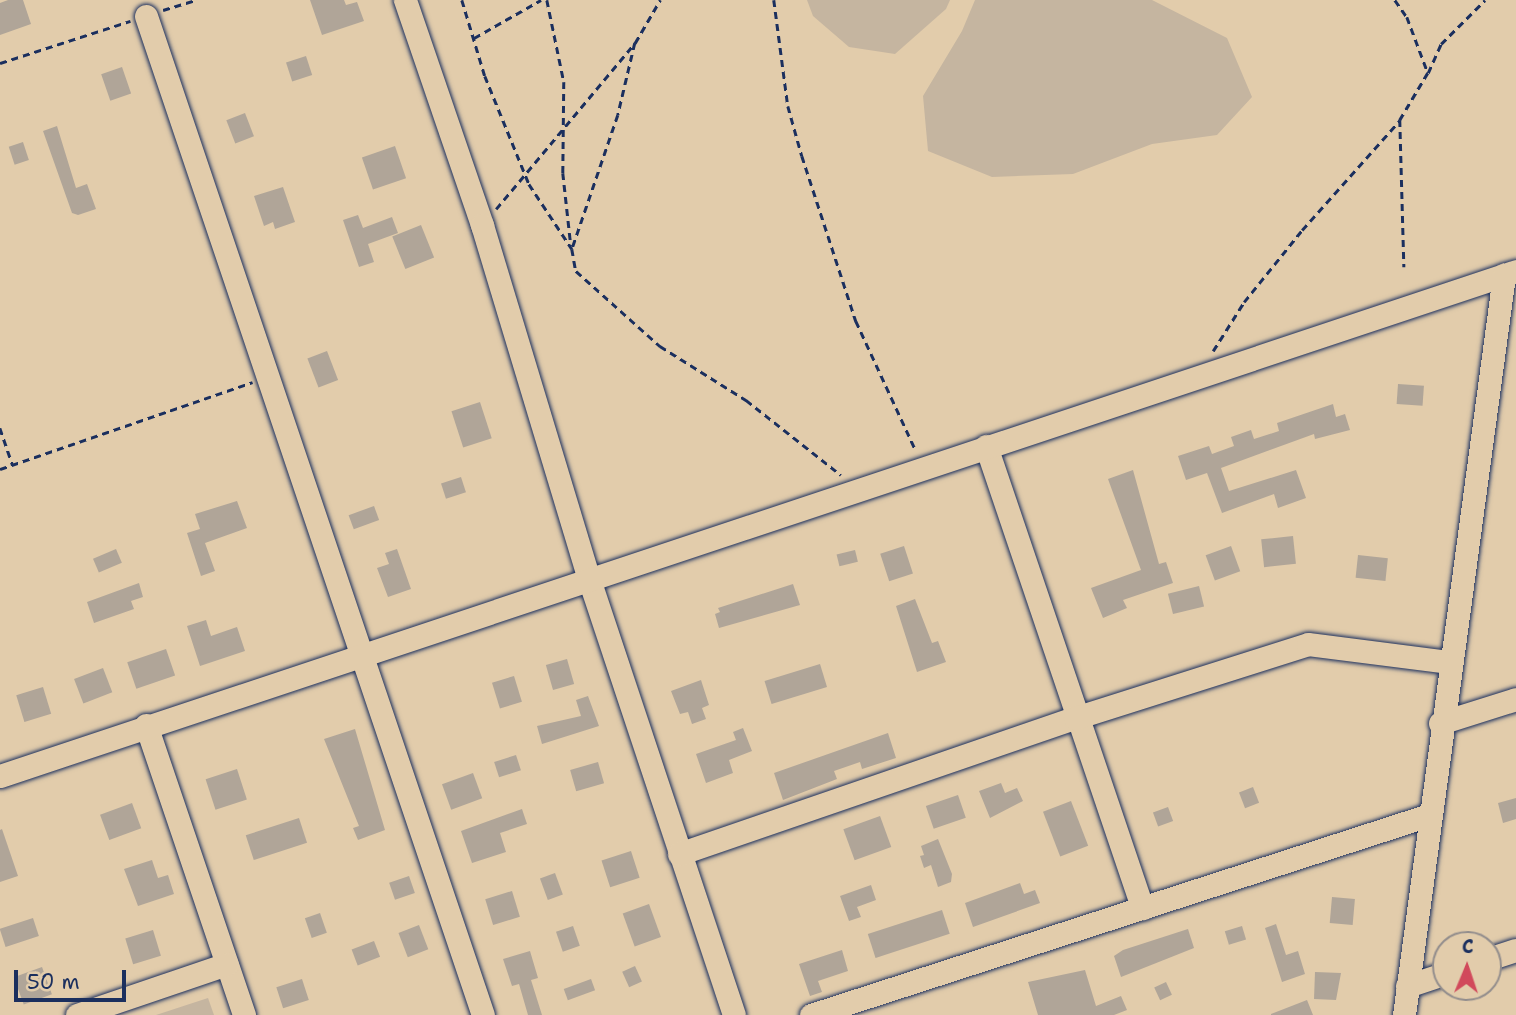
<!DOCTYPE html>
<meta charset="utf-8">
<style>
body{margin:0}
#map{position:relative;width:1516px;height:1015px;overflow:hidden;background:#e2ccab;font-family:"Shantell Sans",sans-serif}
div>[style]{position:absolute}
.green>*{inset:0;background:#c5b5a0}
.building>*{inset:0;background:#b0a598;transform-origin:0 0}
.path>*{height:2.5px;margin-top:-1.25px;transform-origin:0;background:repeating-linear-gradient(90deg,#1b2f5e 0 7px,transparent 0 12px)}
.roads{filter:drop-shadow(0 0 2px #1b2f5e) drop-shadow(0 0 2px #1b2f5e)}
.minor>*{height:23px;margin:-11.5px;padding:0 11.5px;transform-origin:11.5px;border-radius:11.5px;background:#e2ccab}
span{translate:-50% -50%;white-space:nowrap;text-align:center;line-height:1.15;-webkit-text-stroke:6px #e2ccab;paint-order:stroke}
.north{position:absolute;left:1432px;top:931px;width:70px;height:70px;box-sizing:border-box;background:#e2ccab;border:2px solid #928d8c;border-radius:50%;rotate:2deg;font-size:19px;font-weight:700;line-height:28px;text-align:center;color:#1b2f5e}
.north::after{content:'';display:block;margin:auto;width:24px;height:32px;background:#d1495b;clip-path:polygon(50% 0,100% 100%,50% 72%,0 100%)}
.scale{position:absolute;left:14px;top:970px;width:112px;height:32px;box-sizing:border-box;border:4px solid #1b2f5e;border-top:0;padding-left:9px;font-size:21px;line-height:24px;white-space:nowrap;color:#1b2f5e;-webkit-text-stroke:5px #e2ccab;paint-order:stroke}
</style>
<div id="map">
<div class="green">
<div style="clip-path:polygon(807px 0,950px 0,946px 9px,895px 54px,849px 47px,813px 16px)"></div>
<div style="clip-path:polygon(975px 0,1152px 0,1227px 38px,1252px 97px,1217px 135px,1152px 144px,1073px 174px,992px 177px,928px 151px,923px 96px,962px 31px)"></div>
<div style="clip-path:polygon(208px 998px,214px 1015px,156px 1015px)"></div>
</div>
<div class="building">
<div style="clip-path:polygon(8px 0,23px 0,31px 24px,0 35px,0 3px)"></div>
<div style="clip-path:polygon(310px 0,344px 0,346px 5px,357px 2px,364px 21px,322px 35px)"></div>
<div style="left:306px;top:56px;width:20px;height:21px;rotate:72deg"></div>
<div style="left:122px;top:67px;width:28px;height:22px;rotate:71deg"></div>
<div style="left:245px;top:113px;width:25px;height:20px;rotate:69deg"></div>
<div style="clip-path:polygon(57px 126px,76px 188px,87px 184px,96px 209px,78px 215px,72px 213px,43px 131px)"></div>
<div style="left:23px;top:142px;width:19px;height:15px;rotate:72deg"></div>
<div style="left:395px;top:146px;width:34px;height:35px;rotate:71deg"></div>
<div style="clip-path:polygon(283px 187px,295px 222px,275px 229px,273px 222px,264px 226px,254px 196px)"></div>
<div style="clip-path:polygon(358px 215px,363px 228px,392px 217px,398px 233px,368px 244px,374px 262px,359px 267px,343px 220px)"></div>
<div style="left:421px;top:225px;width:35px;height:31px;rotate:68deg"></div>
<div style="left:327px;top:351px;width:31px;height:21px;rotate:69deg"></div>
<div style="left:1398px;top:384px;width:26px;height:20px;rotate:4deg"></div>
<div style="left:480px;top:402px;width:38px;height:30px;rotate:72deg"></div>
<div style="clip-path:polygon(1333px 404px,1336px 417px,1345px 414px,1350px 430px,1315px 439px,1314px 434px,1221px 468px,1229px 491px,1296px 470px,1306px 498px,1278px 508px,1274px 494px,1222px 513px,1207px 473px,1186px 480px,1178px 456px,1209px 446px,1212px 454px,1234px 446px,1231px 437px,1251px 430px,1254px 439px,1279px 431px,1277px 423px)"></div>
<div style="clip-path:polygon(1133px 470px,1159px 564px,1166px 562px,1173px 583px,1123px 600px,1127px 608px,1103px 618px,1091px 588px,1141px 570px,1108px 479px)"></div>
<div style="left:461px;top:477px;width:16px;height:21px;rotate:72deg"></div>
<div style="clip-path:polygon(237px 501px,247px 528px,205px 543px,215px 571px,201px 576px,187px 533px,200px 529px,195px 514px)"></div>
<div style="left:374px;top:506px;width:15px;height:27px;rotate:70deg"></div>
<div style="left:1293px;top:536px;width:28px;height:32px;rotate:84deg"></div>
<div style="left:904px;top:546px;width:29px;height:25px;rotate:72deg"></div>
<div style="left:1231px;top:546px;width:27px;height:27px;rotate:70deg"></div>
<div style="left:116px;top:549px;width:15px;height:25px;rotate:67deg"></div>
<div style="clip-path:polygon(397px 549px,411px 589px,388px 597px,377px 568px,389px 564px,385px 553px)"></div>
<div style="left:855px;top:550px;width:12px;height:19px;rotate:76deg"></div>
<div style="left:1358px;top:555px;width:30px;height:23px;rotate:6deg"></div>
<div style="clip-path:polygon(139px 583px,143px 597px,131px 601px,134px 609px,94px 623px,87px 602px)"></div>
<div style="clip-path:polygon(793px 584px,800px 605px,719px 628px,715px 614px,720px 612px,718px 608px)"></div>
<div style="left:1199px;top:586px;width:21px;height:32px;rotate:76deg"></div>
<div style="clip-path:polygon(915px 599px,932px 643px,938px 641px,946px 662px,917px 672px,896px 606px)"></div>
<div style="clip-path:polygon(206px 620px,211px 636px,237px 627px,245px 651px,200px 666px,187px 626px)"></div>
<div style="left:166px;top:649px;width:28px;height:41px;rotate:71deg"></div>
<div style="left:567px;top:659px;width:26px;height:22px;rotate:74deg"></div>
<div style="left:820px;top:664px;width:24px;height:58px;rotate:73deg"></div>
<div style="left:103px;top:668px;width:26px;height:31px;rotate:69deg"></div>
<div style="left:514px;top:676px;width:27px;height:23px;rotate:73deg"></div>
<div style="clip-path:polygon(701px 680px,709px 705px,702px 708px,706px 719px,692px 724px,688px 712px,680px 714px,671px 691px)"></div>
<div style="left:43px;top:687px;width:28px;height:28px;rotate:73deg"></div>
<div style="clip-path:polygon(588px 696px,599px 726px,542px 744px,537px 726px,581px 716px,576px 700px)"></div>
<div style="clip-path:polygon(743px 728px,752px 751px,729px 760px,733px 773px,706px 783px,696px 754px,736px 740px,733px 732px)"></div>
<div style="clip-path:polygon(355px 729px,385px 830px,358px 840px,353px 828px,359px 826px,324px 739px)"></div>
<div style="clip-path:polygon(888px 733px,896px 758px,862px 769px,860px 762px,834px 771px,837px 779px,783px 800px,774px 773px)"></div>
<div style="left:516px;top:755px;width:16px;height:23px;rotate:72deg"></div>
<div style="left:598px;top:762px;width:22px;height:29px;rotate:74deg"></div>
<div style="left:237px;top:769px;width:32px;height:33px;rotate:72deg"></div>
<div style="left:473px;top:773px;width:27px;height:33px;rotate:70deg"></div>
<div style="clip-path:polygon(1001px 783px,1005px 793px,1017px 788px,1023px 801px,990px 818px,979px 791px)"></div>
<div style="left:1253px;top:787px;width:17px;height:15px;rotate:69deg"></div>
<div style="left:958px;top:795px;width:24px;height:34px;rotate:71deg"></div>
<div style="clip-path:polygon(1516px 798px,1516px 819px,1503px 823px,1498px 803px)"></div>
<div style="left:1071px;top:801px;width:48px;height:30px;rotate:69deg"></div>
<div style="left:132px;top:803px;width:27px;height:34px;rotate:70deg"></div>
<div style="left:1168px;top:807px;width:15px;height:16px;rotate:70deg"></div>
<div style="clip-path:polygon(522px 809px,527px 824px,500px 833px,506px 852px,472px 863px,461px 831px)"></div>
<div style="left:880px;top:816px;width:33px;height:39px;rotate:70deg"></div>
<div style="left:299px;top:818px;width:26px;height:56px;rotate:72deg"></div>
<div style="clip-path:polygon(2px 829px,18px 876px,0 882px,0 830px)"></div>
<div style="clip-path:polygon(938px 839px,952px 874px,951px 882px,938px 887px,931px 865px,924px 868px,920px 856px,924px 855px,921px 846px)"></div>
<div style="left:631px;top:851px;width:28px;height:31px;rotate:72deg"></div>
<div style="clip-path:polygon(152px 860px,158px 878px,168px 875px,174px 894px,138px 906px,124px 869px)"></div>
<div style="left:555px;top:873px;width:23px;height:16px;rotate:70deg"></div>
<div style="left:409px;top:876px;width:18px;height:21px;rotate:71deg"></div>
<div style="clip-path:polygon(1020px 883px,1024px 894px,1035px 890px,1040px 903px,973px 927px,965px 903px)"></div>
<div style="clip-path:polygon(871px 885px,876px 900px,857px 907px,861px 917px,849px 921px,840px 896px)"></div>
<div style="left:512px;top:891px;width:27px;height:28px;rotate:73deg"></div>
<div style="left:1332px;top:897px;width:23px;height:26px;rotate:5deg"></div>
<div style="left:649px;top:904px;width:35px;height:28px;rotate:70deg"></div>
<div style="left:942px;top:910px;width:25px;height:78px;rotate:72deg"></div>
<div style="left:320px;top:913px;width:21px;height:16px;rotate:71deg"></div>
<div style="left:33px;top:918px;width:19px;height:35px;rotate:72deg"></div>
<div style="clip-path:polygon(1276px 924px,1286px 955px,1298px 951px,1305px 974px,1282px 982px,1265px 928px)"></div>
<div style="left:419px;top:925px;width:26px;height:22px;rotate:69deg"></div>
<div style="left:573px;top:926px;width:21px;height:18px;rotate:71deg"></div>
<div style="left:1242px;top:926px;width:14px;height:18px;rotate:73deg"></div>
<div style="clip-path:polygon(1188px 929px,1194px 948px,1121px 977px,1114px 956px,1123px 950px)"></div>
<div style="left:153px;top:930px;width:27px;height:29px;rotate:73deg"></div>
<div style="left:374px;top:941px;width:17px;height:24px;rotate:69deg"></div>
<div style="clip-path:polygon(842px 950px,848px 971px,818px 981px,822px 992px,810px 996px,799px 964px)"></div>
<div style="clip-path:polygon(530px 951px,538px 978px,531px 980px,542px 1015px,528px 1015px,519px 984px,512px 986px,503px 959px)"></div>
<div style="left:635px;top:966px;width:17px;height:14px;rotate:66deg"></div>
<div style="left:42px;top:967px;width:29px;height:30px;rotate:70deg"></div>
<div style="clip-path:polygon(1085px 970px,1096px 1006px,1121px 996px,1127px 1010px,1114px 1015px,1038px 1015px,1028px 982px)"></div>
<div style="clip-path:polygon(1315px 972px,1341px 973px,1336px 1000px,1314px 999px)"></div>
<div style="left:302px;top:979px;width:22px;height:27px;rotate:72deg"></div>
<div style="left:591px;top:979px;width:12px;height:29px;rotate:70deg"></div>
<div style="left:1166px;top:982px;width:14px;height:13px;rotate:65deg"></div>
<div style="clip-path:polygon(1307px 1000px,1313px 1015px,1271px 1015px,1271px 1014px)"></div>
</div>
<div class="path">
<div style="left:462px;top:0;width:79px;rotate:73.2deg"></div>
<div style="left:485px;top:76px;width:117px;rotate:67.8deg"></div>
<div style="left:529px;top:184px;width:78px;rotate:56.5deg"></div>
<div style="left:547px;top:0;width:84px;rotate:78.3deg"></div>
<div style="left:564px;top:82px;width:91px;rotate:90.6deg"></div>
<div style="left:563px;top:173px;width:73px;rotate:83.7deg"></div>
<div style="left:774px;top:0;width:107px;rotate:82.5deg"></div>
<div style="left:788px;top:106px;width:52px;rotate:74.4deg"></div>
<div style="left:802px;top:156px;width:174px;rotate:71.9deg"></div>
<div style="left:856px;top:321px;width:143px;rotate:65.2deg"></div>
<div style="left:1395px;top:0;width:21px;rotate:55deg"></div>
<div style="left:1407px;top:17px;width:60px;rotate:69.4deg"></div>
<div style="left:1428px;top:73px;width:55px;rotate:120.8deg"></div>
<div style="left:1400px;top:120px;width:147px;rotate:88.4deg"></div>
<div style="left:163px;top:10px;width:34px;rotate:-17deg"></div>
<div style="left:474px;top:38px;width:77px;rotate:-29.6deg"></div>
<div style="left:635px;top:43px;width:74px;rotate:103.3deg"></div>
<div style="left:618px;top:115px;width:142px;rotate:108.9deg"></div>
<div style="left:572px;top:249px;width:22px;rotate:80deg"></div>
<div style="left:576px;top:271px;width:113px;rotate:41.8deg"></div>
<div style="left:660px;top:346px;width:102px;rotate:32.1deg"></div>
<div style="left:746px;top:400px;width:121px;rotate:38.3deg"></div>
<div style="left:0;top:63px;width:137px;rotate:-17.9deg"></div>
<div style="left:1428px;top:73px;width:32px;rotate:-66deg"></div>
<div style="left:1441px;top:44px;width:62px;rotate:-45deg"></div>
<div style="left:496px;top:209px;width:217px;rotate:-50.1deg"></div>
<div style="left:635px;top:43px;width:50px;rotate:-59.8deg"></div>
<div style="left:1213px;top:351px;width:58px;rotate:-57.7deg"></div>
<div style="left:1244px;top:302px;width:92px;rotate:-51.1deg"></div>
<div style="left:1302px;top:230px;width:147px;rotate:-48.3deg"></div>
<div style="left:0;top:428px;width:39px;rotate:71deg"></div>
<div style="left:0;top:469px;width:267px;rotate:-19deg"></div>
</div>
<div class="roads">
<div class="minor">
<div style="left:405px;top:0;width:238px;rotate:71.1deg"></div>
<div style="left:482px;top:225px;width:370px;rotate:73.2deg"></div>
<div style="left:589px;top:579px;width:459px;rotate:71.6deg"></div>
<div style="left:146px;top:16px;width:1054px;rotate:71.36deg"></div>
<div style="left:986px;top:446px;width:488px;rotate:71.3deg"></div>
<div style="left:1440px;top:723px;width:80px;rotate:-17.5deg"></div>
<div style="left:146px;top:725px;width:306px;rotate:71.3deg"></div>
<div style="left:0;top:776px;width:1598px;rotate:-18.42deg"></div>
<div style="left:679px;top:854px;width:419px;rotate:-19deg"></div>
<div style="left:1075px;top:718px;width:244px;rotate:-17.6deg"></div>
<div style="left:1308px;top:644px;width:141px;rotate:7.3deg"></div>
<div style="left:1488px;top:959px;width:29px;rotate:-18deg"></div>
<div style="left:1407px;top:986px;width:41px;rotate:-18.4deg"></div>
<div style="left:77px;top:1015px;width:158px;rotate:-18.8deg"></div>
<div style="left:811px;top:1015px;width:650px;rotate:-17.93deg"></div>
<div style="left:1404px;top:1015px;width:747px;rotate:-82.3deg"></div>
</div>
</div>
<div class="north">С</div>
<div class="scale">50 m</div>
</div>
